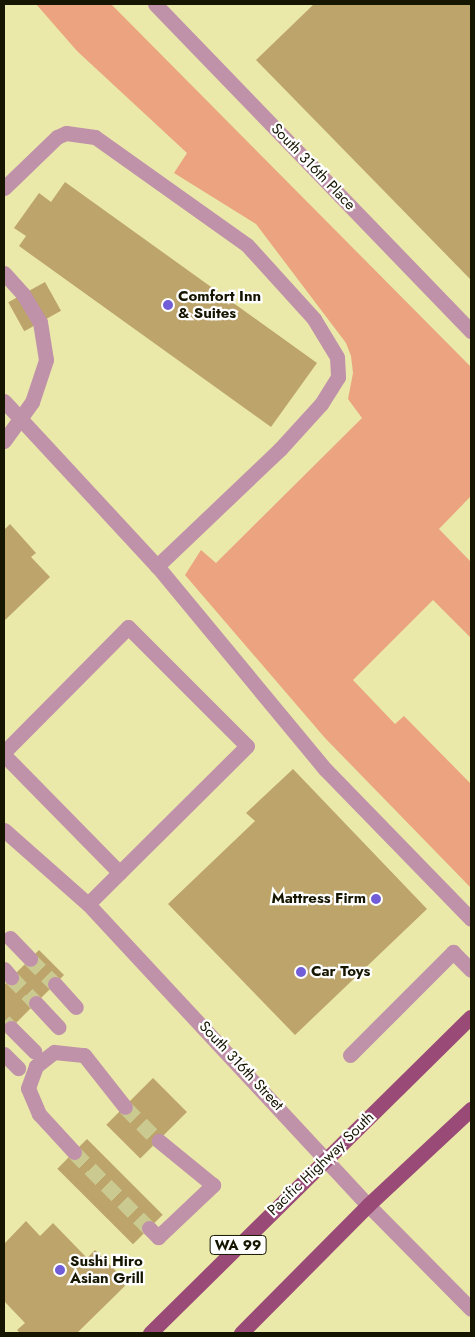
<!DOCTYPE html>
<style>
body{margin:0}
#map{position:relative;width:475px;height:1337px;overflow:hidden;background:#eae9aa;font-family:Jost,sans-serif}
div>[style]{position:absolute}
.green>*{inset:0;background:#eba380}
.building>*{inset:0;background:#bda46b;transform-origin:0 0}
.minor-tunnel>*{height:15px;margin-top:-7.5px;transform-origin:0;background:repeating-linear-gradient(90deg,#cac990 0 15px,transparent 0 23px)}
.minor>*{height:15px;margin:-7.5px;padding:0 7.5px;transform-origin:7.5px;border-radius:7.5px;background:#c092a9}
.major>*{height:15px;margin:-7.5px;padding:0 7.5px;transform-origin:7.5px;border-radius:7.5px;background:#9a4a77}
.dots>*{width:14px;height:14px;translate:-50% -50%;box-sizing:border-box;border:2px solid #fff;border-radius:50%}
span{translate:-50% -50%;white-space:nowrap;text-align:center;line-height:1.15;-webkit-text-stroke:4.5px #fff;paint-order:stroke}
.shield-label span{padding:1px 4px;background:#fff;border:1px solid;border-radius:4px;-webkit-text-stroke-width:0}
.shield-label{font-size:14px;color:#161500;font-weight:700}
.street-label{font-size:15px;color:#161500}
.poi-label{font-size:15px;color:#161500;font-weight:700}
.left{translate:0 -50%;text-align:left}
.right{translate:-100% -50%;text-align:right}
.frame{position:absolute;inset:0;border:5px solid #161500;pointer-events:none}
</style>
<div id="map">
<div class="green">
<div style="clip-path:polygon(36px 4px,111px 4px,471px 367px,471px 496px,439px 529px,471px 562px,471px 638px,433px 600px,353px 680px,395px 724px,404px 716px,471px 784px,471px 888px,325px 738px,185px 575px,201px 550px,216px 563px,362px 418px,348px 399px,353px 373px,351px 356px,346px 343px,256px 224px,174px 173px,187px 153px,77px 51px)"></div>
</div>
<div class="building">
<div style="clip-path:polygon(314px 4px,471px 4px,471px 280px,256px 60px)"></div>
<div style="clip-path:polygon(65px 182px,317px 363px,271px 427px,19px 246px,26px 236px,14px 228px,39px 193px,51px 202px)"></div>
<div style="left:45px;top:282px;width:33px;height:42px;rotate:61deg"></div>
<div style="clip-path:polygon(10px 524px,36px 553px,31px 557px,50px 577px,4px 621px,4px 530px)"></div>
<div style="clip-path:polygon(293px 769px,427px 909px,295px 1035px,168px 904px,255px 821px,246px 813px)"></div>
<div style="clip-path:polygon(39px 950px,64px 975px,4px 1035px,4px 985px)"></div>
<div style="left:153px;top:1078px;width:48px;height:66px;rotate:45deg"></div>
<div style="left:87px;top:1139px;width:107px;height:42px;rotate:45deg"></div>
<div style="clip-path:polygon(26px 1221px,40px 1236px,53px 1223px,87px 1258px,95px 1250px,128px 1283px,77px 1333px,20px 1333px,17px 1330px,25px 1323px,4px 1301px,4px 1244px)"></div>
</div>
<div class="minor-tunnel">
<div style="left:30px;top:959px;width:35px;rotate:45deg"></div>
<div style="left:11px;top:977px;width:36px;rotate:46deg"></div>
<div style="left:4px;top:1021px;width:10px;rotate:45deg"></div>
<div style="left:125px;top:1107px;width:48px;rotate:45deg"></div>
<div style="left:74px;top:1152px;width:107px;rotate:45.4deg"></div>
</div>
<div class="minor">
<div style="left:155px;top:4px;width:455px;rotate:46deg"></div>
<div style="left:4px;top:188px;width:74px;rotate:-43.9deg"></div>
<div style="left:57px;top:137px;width:10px;rotate:-24deg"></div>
<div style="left:66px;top:133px;width:29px;rotate:8deg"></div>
<div style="left:95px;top:137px;width:186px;rotate:35.4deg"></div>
<div style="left:247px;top:245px;width:100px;rotate:47.8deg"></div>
<div style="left:314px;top:319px;width:44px;rotate:58.8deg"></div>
<div style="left:337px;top:357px;width:20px;rotate:87deg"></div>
<div style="left:338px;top:377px;width:32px;rotate:122deg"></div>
<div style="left:321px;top:404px;width:61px;rotate:132.3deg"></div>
<div style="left:280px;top:449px;width:170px;rotate:136.4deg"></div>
<div style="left:4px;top:273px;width:28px;rotate:48deg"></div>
<div style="left:23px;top:294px;width:33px;rotate:59deg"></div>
<div style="left:40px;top:322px;width:38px;rotate:81deg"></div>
<div style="left:46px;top:360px;width:44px;rotate:108.4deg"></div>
<div style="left:32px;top:402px;width:48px;rotate:125.7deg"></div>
<div style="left:4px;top:401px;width:225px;rotate:47.2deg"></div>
<div style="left:157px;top:566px;width:264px;rotate:50.4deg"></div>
<div style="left:325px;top:769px;width:209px;rotate:45.8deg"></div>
<div style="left:4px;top:752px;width:176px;rotate:-45.2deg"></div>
<div style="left:128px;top:627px;width:168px;rotate:45deg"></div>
<div style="left:247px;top:746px;width:224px;rotate:135.2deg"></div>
<div style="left:4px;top:755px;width:165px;rotate:45.5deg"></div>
<div style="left:4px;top:830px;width:112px;rotate:41.4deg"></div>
<div style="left:88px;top:904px;width:411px;rotate:47.1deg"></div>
<div style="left:368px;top:1205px;width:146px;rotate:45.3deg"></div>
<div style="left:10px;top:938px;width:29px;rotate:46deg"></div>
<div style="left:4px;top:969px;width:11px;rotate:49deg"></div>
<div style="left:55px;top:984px;width:31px;rotate:48deg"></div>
<div style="left:36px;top:1003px;width:33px;rotate:47deg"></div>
<div style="left:11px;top:1028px;width:33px;rotate:45deg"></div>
<div style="left:4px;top:1054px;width:20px;rotate:45deg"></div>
<div style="left:350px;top:1055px;width:146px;rotate:-45deg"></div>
<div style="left:453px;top:952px;width:25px;rotate:45deg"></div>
<div style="left:74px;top:1152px;width:52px;rotate:-132.6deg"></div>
<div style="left:39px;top:1114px;width:28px;rotate:-113deg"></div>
<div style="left:28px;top:1088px;width:23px;rotate:-70deg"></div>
<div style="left:36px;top:1066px;width:23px;rotate:-38deg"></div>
<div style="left:54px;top:1052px;width:30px;rotate:6deg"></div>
<div style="left:84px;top:1055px;width:66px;rotate:51.7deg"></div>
<div style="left:149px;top:1228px;width:13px;rotate:45deg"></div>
<div style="left:158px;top:1237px;width:76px;rotate:-43.4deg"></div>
<div style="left:213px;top:1185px;width:70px;rotate:-140.8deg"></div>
</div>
<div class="major">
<div style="left:150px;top:1333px;width:450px;rotate:-44.6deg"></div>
<div style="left:241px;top:1333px;width:180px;rotate:-45.2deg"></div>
<div style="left:368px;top:1205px;width:141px;rotate:-43deg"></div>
</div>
<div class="dots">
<div style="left:168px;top:305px;background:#725dd8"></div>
<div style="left:376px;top:899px;background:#725dd8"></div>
<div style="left:301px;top:972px;background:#725dd8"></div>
<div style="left:60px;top:1270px;background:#725dd8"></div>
</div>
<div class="shield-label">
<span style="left:238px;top:1245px">WA 99</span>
</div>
<div class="street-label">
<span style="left:313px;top:167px;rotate:46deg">South 316th Place</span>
<span style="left:241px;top:1066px;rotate:47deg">South 316th Street</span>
<span style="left:321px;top:1164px;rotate:-44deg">Pacific Highway South</span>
</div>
<div class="poi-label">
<span class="left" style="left:178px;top:305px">Comfort Inn<br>&amp; Suites</span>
<span class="right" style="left:366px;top:899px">Mattress Firm</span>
<span class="left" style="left:311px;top:972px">Car Toys</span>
<span class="left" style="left:70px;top:1270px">Sushi Hiro<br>Asian Grill</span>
</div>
<div class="frame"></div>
</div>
